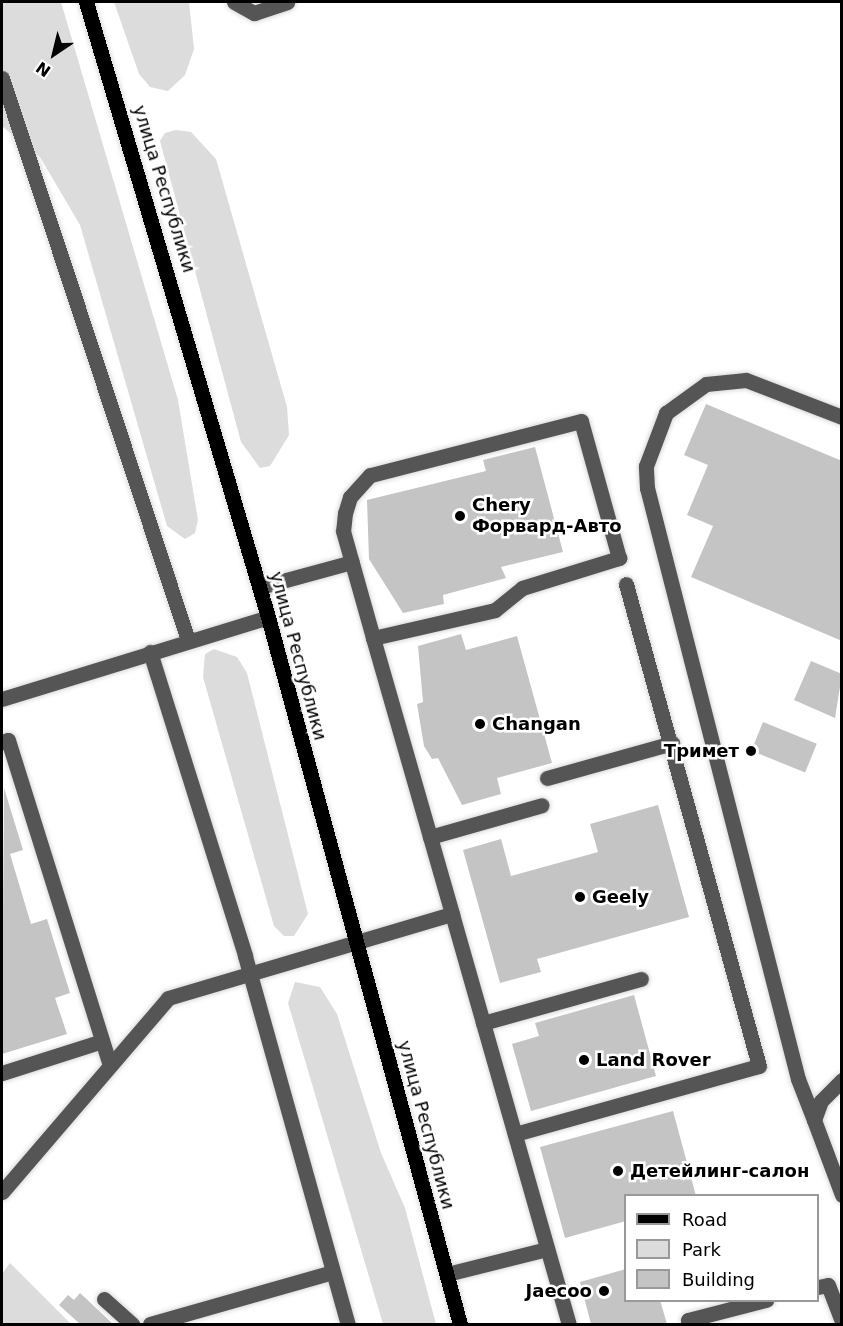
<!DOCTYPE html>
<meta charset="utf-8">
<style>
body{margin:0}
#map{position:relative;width:843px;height:1326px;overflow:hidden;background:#fff;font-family:"DejaVu Sans",sans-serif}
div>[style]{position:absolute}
.green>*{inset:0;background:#dcdcdc}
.building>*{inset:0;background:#c4c4c4;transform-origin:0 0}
.roads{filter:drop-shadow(0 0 2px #dbdbdb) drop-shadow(0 0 2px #dbdbdb)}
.minor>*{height:15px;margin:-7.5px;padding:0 7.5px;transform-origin:7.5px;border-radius:7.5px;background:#555}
.major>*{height:15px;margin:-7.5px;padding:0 7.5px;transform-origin:7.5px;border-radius:7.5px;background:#000}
.dots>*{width:16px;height:16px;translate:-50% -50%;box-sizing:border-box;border:3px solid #fff;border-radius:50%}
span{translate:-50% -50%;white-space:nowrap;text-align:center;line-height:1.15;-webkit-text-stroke:5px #fff;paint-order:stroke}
.street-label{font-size:18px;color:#000}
.poi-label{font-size:18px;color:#000;font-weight:700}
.left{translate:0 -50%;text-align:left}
.right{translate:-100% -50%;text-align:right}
.frame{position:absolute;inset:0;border:3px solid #000;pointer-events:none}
.legend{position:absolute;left:624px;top:1194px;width:195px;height:108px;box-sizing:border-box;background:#fff;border:2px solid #999;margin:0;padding:8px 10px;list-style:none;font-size:18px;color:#000}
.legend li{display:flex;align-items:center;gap:12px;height:30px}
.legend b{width:30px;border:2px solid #999}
.north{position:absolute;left:24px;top:24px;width:60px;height:60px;-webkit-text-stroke:4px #fff;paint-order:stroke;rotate:215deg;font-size:16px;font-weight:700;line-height:24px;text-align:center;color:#000}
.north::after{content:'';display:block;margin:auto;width:21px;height:27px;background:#000;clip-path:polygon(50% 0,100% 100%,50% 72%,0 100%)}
</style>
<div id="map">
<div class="green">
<div style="clip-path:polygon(2px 2px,61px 2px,178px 400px,198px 520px,195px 533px,185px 539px,167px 526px,80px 225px,40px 157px,2px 126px)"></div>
<div style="clip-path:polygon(114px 2px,189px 2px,194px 49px,185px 75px,168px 91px,150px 87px,139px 74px)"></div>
<div style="clip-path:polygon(176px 130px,191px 132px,216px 159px,287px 407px,289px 435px,270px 466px,260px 468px,241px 442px,160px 141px,165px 133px)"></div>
<div style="clip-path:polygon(214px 649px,237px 657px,247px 673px,308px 914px,294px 936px,284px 936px,274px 926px,203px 677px,205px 654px)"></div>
<div style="clip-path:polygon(295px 982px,320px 987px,337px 1014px,381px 1153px,405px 1208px,436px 1324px,383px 1324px,288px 1003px)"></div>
<div style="clip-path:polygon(10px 1263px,71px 1324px,2px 1324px,2px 1274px)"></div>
</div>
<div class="building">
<div style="clip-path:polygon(706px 404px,842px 461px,842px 641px,691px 577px,713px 526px,687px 515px,708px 465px,684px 455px)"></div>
<div style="clip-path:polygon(535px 447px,563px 552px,501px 567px,506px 578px,443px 595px,444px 604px,403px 613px,369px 559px,367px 500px,486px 471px,483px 460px)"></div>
<div style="clip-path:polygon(461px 634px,466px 650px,517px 636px,552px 763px,497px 778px,501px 794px,462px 805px,438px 758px,432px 759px,424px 746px,417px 704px,423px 702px,418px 646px)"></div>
<div style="clip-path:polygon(811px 661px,842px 674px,835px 718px,794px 700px)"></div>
<div style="left:763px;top:722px;width:58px;height:31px;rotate:22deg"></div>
<div style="clip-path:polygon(4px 788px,23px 850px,10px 854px,31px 924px,47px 919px,70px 993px,55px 998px,67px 1034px,2px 1054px)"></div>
<div style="clip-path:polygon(658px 805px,689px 917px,537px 959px,541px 972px,500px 983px,463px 850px,501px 839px,511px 876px,598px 852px,590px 824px)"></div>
<div style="clip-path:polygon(634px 995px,656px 1076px,531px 1111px,512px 1044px,539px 1036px,535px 1023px)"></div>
<div style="clip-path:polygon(673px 1111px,696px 1196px,626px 1196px,626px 1221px,565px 1238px,540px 1147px)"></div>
<div style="clip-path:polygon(626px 1269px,626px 1300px,660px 1300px,667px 1324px,591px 1324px,580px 1282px)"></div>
<div style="clip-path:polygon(80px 1293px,113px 1324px,80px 1324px,59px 1305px,68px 1295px,74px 1300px)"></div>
</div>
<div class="roads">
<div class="minor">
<div style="left:234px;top:2px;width:23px;rotate:29deg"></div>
<div style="left:254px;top:13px;width:35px;rotate:-18deg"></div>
<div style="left:2px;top:78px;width:592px;rotate:71.69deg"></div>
<div style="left:260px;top:587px;width:95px;rotate:-15.2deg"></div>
<div style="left:373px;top:638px;width:125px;rotate:-12.9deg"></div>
<div style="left:495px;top:610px;width:35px;rotate:-39deg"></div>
<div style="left:522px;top:588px;width:102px;rotate:-17.2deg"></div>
<div style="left:619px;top:558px;width:142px;rotate:-105.5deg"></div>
<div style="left:581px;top:421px;width:218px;rotate:165.6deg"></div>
<div style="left:370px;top:475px;width:30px;rotate:132deg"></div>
<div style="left:350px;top:497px;width:17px;rotate:107deg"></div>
<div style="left:345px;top:513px;width:18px;rotate:96deg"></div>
<div style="left:343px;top:531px;width:111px;rotate:74.3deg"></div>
<div style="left:373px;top:638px;width:287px;rotate:74deg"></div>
<div style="left:150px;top:652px;width:318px;rotate:72.6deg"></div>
<div style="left:245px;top:956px;width:382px;rotate:74.4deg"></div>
<div style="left:2px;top:699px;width:278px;rotate:-17.1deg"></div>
<div style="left:2px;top:742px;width:6px;rotate:-18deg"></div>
<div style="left:8px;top:740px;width:338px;rotate:72.6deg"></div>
<div style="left:547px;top:778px;width:130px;rotate:-15.6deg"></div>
<div style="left:430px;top:837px;width:116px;rotate:-15.9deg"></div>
<div style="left:483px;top:1023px;width:164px;rotate:-15.6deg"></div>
<div style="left:2px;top:1073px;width:105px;rotate:-17.7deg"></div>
<div style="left:842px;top:1080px;width:30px;rotate:135deg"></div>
<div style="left:821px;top:1101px;width:20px;rotate:110deg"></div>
<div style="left:814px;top:1120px;width:80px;rotate:69.5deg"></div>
<div style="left:814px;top:1120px;width:44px;rotate:-111.3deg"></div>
<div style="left:798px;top:1079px;width:610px;rotate:-104.33deg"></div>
<div style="left:647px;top:488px;width:22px;rotate:-93deg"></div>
<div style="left:646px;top:466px;width:57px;rotate:-69.3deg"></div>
<div style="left:666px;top:413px;width:49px;rotate:-35.9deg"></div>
<div style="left:706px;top:384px;width:40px;rotate:-5.7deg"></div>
<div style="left:746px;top:380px;width:103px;rotate:21.1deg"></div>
<div style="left:515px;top:1134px;width:253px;rotate:-15.6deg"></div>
<div style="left:759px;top:1066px;width:500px;rotate:-105.43deg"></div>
<div style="left:2px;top:1192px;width:255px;rotate:-49.4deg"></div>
<div style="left:168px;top:998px;width:296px;rotate:-16.5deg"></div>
<div style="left:452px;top:914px;width:426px;rotate:74.1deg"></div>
<div style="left:447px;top:1274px;width:103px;rotate:-14deg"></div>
<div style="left:818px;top:1287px;width:10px;rotate:-11deg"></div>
<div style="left:828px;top:1285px;width:40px;rotate:69deg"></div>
<div style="left:104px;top:1299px;width:38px;rotate:42deg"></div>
<div style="left:150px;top:1324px;width:190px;rotate:-15.9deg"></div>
<div style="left:689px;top:1324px;width:4px;rotate:-104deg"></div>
<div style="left:688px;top:1320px;width:81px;rotate:-14.4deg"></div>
</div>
<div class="major">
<div style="left:86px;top:2px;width:641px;rotate:73.51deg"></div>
<div style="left:268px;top:617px;width:733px;rotate:74.81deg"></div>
</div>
</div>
<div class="dots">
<div style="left:460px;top:516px;background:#000"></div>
<div style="left:480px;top:724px;background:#000"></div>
<div style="left:751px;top:751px;background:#000"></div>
<div style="left:580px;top:897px;background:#000"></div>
<div style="left:584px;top:1060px;background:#000"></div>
<div style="left:618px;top:1171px;background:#000"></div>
<div style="left:604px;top:1291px;background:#000"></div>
</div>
<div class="street-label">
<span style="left:164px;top:189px;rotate:73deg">улица Республики</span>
<span style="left:298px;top:656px;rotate:75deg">улица Республики</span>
<span style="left:426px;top:1125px;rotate:75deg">улица Республики</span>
</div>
<div class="poi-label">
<span class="left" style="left:472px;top:516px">Chery<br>Форвард-Авто</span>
<span class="left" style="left:492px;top:724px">Changan</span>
<span class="right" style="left:739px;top:751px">Тримет</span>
<span class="left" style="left:592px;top:897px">Geely</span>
<span class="left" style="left:596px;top:1060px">Land Rover</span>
<span class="left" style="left:630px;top:1171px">Детейлинг-салон</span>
<span class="right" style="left:592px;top:1291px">Jaecoo</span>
</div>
<div class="frame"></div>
<ul class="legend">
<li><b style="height:8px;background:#000"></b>Road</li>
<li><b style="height:16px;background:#dcdcdc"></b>Park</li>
<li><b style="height:16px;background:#c4c4c4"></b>Building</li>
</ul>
<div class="north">N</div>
</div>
